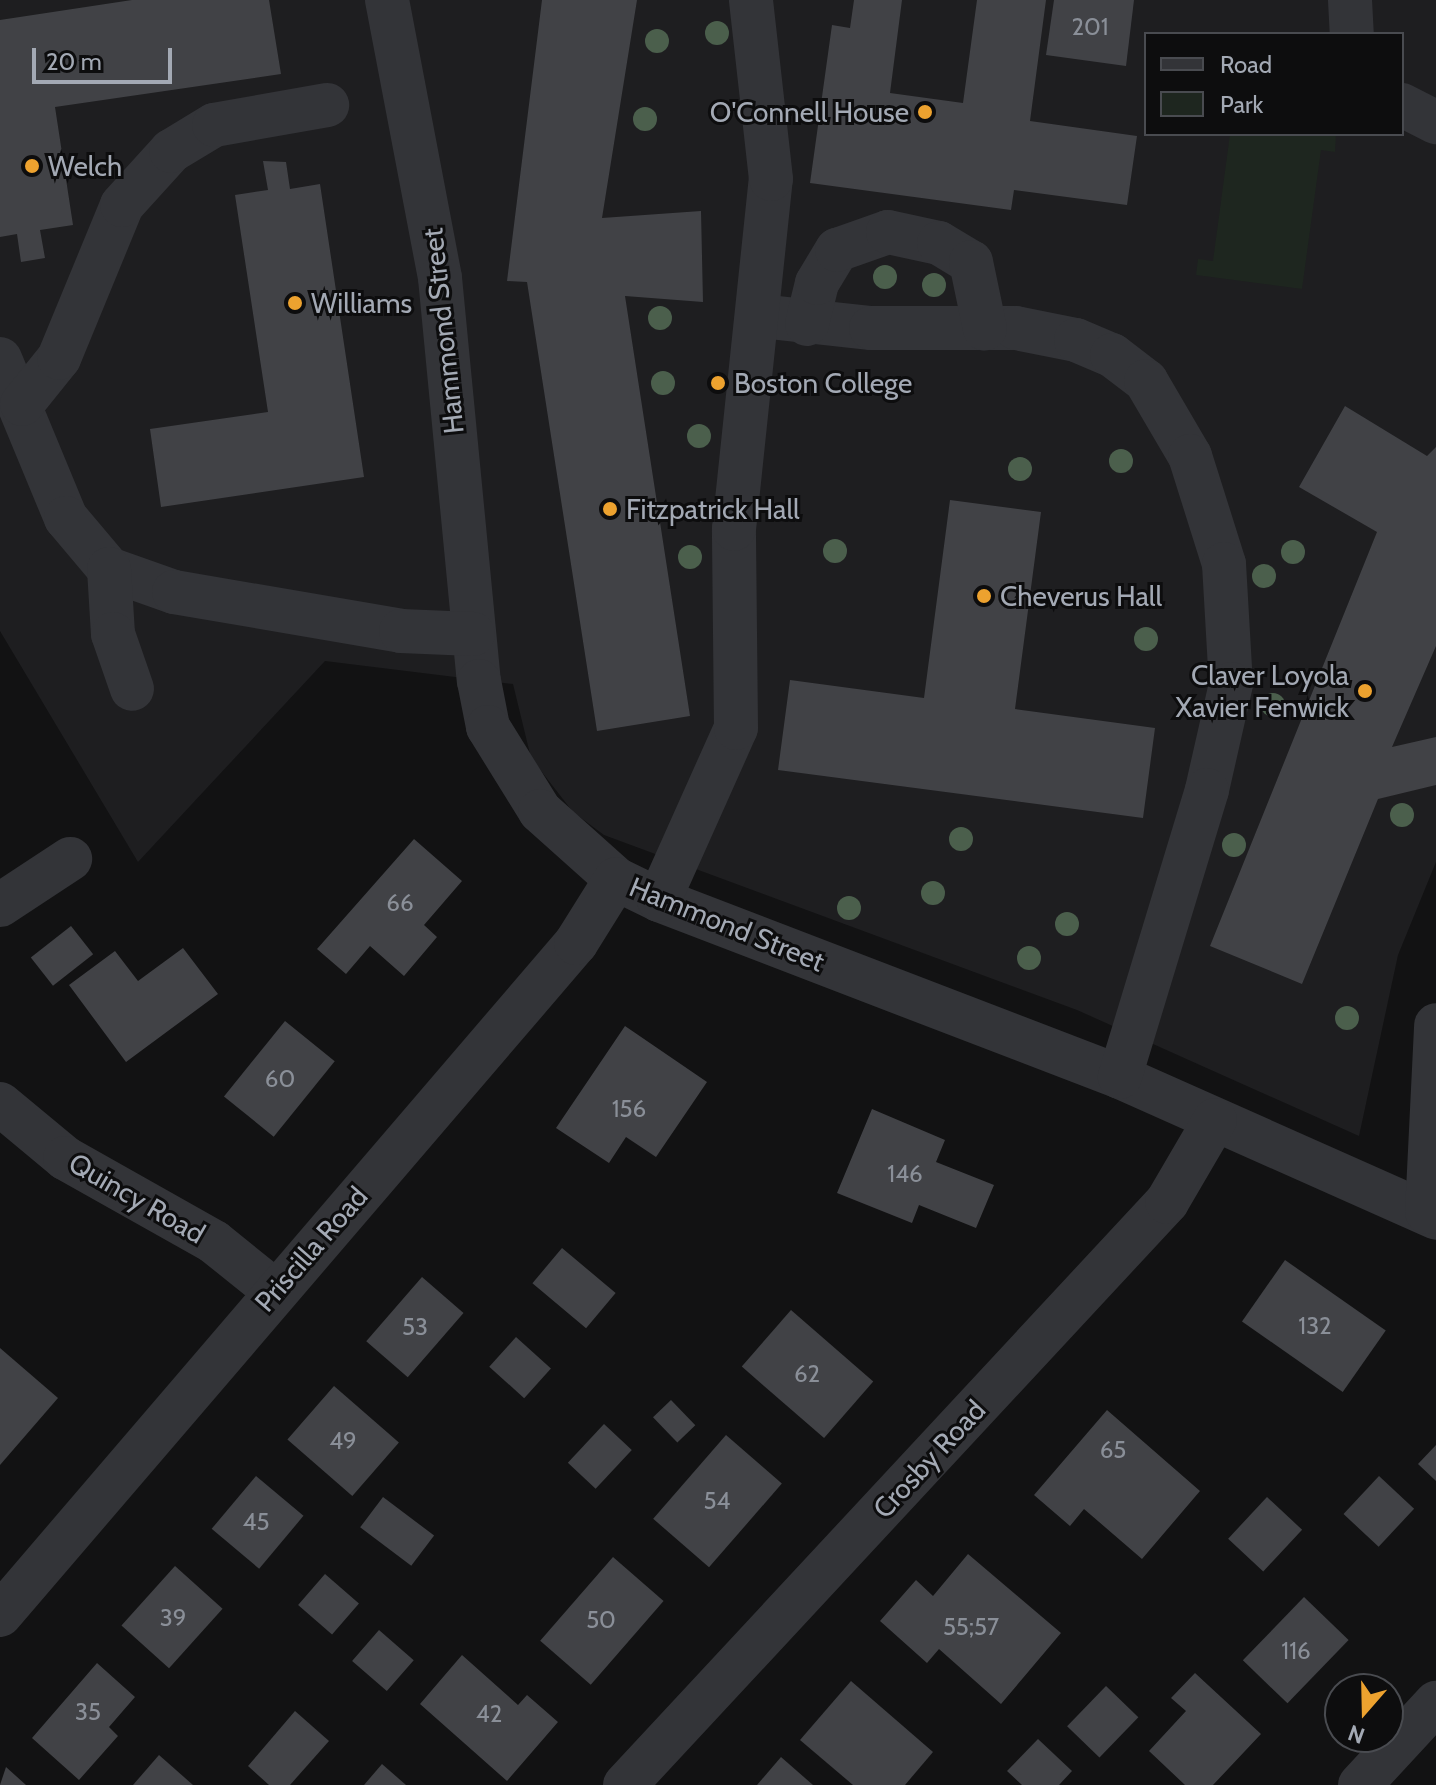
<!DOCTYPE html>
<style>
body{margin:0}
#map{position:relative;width:1436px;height:1785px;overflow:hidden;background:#121213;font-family:Cabin,sans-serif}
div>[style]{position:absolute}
.built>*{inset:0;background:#1e1e20}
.green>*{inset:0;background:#1e261f}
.building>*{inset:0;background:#414246;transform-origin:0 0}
.minor>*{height:44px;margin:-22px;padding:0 22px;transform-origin:22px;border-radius:22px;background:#333438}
.trees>*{width:24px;height:24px;margin:-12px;border-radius:50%;background:#4b5f4c}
.dots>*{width:22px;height:22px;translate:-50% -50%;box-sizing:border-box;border:4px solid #0d0d0e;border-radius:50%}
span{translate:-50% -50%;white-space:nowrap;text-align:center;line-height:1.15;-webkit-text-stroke:6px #0d0d0e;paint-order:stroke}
.number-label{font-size:24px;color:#8a8f98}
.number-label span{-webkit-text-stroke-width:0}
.poi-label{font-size:28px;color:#a3a9b4}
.right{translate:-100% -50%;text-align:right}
.left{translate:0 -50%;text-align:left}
.street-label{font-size:28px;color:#a3a9b4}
.legend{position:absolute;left:1144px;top:32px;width:260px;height:104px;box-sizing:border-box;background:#0d0d0e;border:2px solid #494b50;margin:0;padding:10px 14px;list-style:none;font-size:24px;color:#a3a9b4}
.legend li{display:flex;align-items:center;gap:16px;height:40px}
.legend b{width:40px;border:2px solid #494b50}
.north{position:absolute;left:1324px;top:1673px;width:80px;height:80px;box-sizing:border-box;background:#0d0d0e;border:2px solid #494b50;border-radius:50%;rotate:200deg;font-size:22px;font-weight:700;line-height:32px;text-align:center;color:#a3a9b4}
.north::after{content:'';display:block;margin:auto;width:28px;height:36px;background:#eda22f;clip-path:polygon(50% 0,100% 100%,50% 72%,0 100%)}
.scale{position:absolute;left:32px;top:48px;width:140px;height:36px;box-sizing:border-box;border:4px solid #a3a9b4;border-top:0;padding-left:10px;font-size:24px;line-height:28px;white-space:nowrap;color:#a3a9b4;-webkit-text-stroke:6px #0d0d0e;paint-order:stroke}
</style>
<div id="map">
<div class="built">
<div style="clip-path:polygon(evenodd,0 0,1436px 0,1436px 862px,1398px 955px,1359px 1136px,1077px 1010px,604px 835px,573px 812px,531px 758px,513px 684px,325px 661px,138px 862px,0 631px,0 0,1146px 34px,1402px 34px,1402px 134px,1146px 134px,1146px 34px)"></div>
</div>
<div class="green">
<div style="clip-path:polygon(1230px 134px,1336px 134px,1335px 152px,1321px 150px,1302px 289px,1196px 275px,1198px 259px,1213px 261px)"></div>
</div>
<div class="building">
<div style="clip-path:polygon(132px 0,269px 0,281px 74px,55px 107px,73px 225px,40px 230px,45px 258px,21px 262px,17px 234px,0 237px,0 20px)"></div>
<div style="clip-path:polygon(542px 0,637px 0,602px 218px,701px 211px,703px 302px,625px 296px,690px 716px,597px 731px,527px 282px,507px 281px)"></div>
<div style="clip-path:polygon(854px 0,902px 0,890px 93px,963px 103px,977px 0,1046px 0,1030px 121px,1137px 136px,1127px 205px,1014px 190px,1011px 210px,810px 183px,832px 25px,850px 28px)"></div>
<div style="clip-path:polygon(1054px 0,1134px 0,1126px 66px,1046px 55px)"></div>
<div style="clip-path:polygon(263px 161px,286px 162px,290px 189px,320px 184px,364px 477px,161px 507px,150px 429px,268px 412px,235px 195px,268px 190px)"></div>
<div style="clip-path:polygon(1345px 406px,1427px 456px,1436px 447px,1436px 646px,1392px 747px,1436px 737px,1436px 785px,1378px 799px,1302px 984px,1210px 946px,1377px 532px,1299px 487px)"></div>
<div style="clip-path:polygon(950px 500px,1041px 512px,1015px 709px,1155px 728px,1143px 818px,778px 770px,790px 680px,924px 698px)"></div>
<div style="clip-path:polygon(414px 839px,462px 881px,424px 925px,437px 937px,404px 976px,370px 946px,346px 974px,317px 949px)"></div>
<div style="left:71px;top:926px;width:36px;height:51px;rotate:52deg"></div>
<div style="clip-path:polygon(183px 948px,218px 994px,126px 1062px,69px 985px,115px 951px,138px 981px)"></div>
<div style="left:285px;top:1021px;width:64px;height:97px;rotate:39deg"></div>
<div style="clip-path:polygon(625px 1026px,707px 1082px,656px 1157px,626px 1137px,609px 1163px,556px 1128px)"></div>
<div style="clip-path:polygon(872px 1109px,945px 1140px,936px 1162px,994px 1185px,976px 1228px,919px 1205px,912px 1223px,837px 1193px)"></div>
<div style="left:562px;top:1248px;width:70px;height:46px;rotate:40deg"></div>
<div style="left:1285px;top:1260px;width:123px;height:75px;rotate:35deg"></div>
<div style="left:422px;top:1277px;width:55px;height:85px;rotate:41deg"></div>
<div style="left:791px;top:1310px;width:109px;height:75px;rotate:41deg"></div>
<div style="left:516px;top:1337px;width:47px;height:40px;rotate:42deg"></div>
<div style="clip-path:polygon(0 1348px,58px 1398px,0 1465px)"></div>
<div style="left:334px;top:1386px;width:86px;height:71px;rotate:41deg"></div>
<div style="left:671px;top:1400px;width:35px;height:25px;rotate:46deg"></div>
<div style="clip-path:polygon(1107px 1410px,1200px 1491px,1142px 1559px,1084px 1509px,1070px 1526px,1034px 1495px)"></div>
<div style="left:604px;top:1424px;width:38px;height:53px;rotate:43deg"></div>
<div style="left:726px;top:1435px;width:74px;height:111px;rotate:41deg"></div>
<div style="clip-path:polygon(1436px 1445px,1436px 1481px,1418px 1464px)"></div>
<div style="left:256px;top:1476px;width:62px;height:69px;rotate:40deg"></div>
<div style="left:1379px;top:1476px;width:48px;height:52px;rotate:43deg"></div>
<div style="left:383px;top:1497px;width:64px;height:38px;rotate:37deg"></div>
<div style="left:1267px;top:1497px;width:48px;height:57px;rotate:43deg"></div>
<div style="clip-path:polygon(968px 1554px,1061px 1633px,1001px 1704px,939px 1649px,927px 1663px,880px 1621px,916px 1580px,933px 1596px)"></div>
<div style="left:613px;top:1557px;width:67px;height:111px;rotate:41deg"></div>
<div style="left:175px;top:1566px;width:64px;height:80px;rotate:42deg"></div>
<div style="left:325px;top:1574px;width:45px;height:41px;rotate:41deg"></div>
<div style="left:1304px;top:1597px;width:62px;height:88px;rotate:44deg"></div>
<div style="left:379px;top:1630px;width:46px;height:41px;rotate:41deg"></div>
<div style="clip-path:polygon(462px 1655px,518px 1705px,527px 1695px,558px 1722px,507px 1781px,420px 1704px)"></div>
<div style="clip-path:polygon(97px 1663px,135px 1697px,109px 1727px,118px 1736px,79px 1780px,32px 1738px)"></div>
<div style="clip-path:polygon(1195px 1673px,1261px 1734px,1213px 1785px,1185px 1785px,1149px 1751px,1186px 1711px,1171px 1698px)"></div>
<div style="clip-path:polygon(851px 1681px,933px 1752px,905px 1785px,853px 1785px,800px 1740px)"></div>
<div style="left:1106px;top:1686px;width:45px;height:56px;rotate:44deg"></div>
<div style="clip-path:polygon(295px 1711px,329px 1741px,290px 1785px,269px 1785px,248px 1766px)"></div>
<div style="clip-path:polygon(1038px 1739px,1072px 1771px,1059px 1785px,1022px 1785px,1007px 1771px)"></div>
<div style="clip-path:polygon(159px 1755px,193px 1785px,133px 1785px)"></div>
<div style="clip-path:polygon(781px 1757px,813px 1785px,757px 1785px)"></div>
<div style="clip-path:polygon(382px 1764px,406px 1785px,364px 1785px)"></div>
<div style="clip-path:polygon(6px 1767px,26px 1785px,0 1785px)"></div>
</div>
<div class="minor">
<div style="left:387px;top:0;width:283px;rotate:79.2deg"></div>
<div style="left:440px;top:278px;width:405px;rotate:84.5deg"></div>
<div style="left:479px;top:681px;width:47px;rotate:78.9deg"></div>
<div style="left:488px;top:727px;width:99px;rotate:58.2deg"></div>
<div style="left:540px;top:811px;width:102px;rotate:41.8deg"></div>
<div style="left:616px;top:879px;width:48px;rotate:26deg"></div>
<div style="left:659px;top:900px;width:494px;rotate:21deg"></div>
<div style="left:1120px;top:1077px;width:346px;rotate:24deg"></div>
<div style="left:1350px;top:0;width:34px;rotate:87deg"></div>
<div style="left:1402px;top:105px;width:38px;rotate:27deg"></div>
<div style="left:760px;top:316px;width:112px;rotate:6.2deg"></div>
<div style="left:871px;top:328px;width:145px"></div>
<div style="left:1016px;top:328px;width:61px;rotate:11.3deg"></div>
<div style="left:1076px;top:340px;width:39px;rotate:23deg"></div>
<div style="left:1112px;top:355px;width:43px;rotate:37.4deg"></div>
<div style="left:1146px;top:381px;width:87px;rotate:59.6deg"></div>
<div style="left:1190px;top:456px;width:113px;rotate:72.5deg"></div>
<div style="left:1224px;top:564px;width:120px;rotate:86.7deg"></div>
<div style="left:1231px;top:684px;width:109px;rotate:102.8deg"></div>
<div style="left:1207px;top:790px;width:300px;rotate:106.9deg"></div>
<div style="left:807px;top:324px;width:42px;rotate:-76.3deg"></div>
<div style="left:817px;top:283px;width:39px;rotate:-59deg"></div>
<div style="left:837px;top:250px;width:54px;rotate:-19.4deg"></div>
<div style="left:888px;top:232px;width:52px;rotate:12.2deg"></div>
<div style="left:939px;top:243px;width:37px;rotate:31deg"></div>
<div style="left:971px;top:262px;width:68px;rotate:78.2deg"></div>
<div style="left:0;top:359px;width:172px;rotate:67.5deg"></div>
<div style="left:66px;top:518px;width:67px;rotate:49.9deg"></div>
<div style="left:109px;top:569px;width:69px;rotate:19.5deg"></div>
<div style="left:174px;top:592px;width:230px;rotate:9.7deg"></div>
<div style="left:401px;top:631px;width:72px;rotate:2.4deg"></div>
<div style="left:22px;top:404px;width:59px;rotate:-51.2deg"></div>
<div style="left:59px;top:358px;width:165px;rotate:-67.6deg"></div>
<div style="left:122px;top:205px;width:73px;rotate:-47.8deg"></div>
<div style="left:171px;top:151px;width:50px;rotate:-31.2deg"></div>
<div style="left:214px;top:125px;width:115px;rotate:-10deg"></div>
<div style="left:109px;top:569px;width:65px;rotate:86.5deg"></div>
<div style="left:113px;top:634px;width:58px;rotate:70.9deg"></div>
<div style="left:659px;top:900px;width:188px;rotate:-65.9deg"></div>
<div style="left:736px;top:728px;width:199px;rotate:-90.6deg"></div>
<div style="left:734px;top:529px;width:352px;rotate:-84deg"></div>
<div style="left:771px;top:179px;width:180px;rotate:-96.4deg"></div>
<div style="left:0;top:905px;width:84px;rotate:-33.3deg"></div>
<div style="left:0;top:1104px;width:85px;rotate:39.7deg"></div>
<div style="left:65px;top:1158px;width:171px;rotate:29.4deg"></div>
<div style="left:214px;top:1242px;width:78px;rotate:38.8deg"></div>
<div style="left:1427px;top:1212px;width:187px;rotate:-87.2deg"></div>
<div style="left:0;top:1615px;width:885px;rotate:-49.4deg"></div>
<div style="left:576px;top:943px;width:75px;rotate:-58deg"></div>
<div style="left:625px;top:1785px;width:796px;rotate:-47.09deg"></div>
<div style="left:1167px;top:1202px;width:95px;rotate:-59.7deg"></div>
<div style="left:1360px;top:1785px;width:112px;rotate:-47.2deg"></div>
</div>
<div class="trees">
<div style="left:717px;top:33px"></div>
<div style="left:657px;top:41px"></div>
<div style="left:645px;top:119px"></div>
<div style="left:885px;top:277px"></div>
<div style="left:934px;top:285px"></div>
<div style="left:660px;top:318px"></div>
<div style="left:663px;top:383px"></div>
<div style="left:699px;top:436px"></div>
<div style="left:1121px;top:461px"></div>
<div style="left:1020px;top:469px"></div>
<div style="left:835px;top:551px"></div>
<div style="left:1293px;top:552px"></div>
<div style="left:690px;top:557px"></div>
<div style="left:1264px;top:576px"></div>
<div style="left:1146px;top:639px"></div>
<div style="left:1273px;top:705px"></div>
<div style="left:1402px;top:815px"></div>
<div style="left:961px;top:839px"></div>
<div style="left:1234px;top:845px"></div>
<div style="left:933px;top:893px"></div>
<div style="left:849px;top:908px"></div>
<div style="left:1067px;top:924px"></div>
<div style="left:1029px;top:958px"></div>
<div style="left:1347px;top:1018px"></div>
</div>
<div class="dots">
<div style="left:925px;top:112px;background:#eda22f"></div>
<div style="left:32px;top:166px;background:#eda22f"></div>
<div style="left:295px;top:303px;background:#eda22f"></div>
<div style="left:718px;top:383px;background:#eda22f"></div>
<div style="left:610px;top:509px;background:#eda22f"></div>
<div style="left:984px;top:596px;background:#eda22f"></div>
<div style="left:1365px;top:691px;background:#eda22f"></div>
</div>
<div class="number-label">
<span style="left:1090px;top:27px">201</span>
<span style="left:400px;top:903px">66</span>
<span style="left:280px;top:1079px">60</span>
<span style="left:629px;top:1109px">156</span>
<span style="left:905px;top:1174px">146</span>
<span style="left:1315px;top:1326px">132</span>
<span style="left:415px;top:1327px">53</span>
<span style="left:807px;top:1374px">62</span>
<span style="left:343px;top:1441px">49</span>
<span style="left:1113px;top:1450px">65</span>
<span style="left:717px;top:1501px">54</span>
<span style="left:256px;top:1522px">45</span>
<span style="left:173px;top:1618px">39</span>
<span style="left:601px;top:1620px">50</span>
<span style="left:971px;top:1627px">55;57</span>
<span style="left:1296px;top:1651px">116</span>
<span style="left:88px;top:1712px">35</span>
<span style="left:489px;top:1714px">42</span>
</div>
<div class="poi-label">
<span class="right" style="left:909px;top:112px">O'Connell House</span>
<span class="left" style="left:48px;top:166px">Welch</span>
<span class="left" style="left:311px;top:303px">Williams</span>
<span class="left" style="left:734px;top:383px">Boston College</span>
<span class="left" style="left:626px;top:509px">Fitzpatrick Hall</span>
<span class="left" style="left:1000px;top:596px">Cheverus Hall</span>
<span class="right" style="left:1349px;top:691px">Claver Loyola<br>Xavier Fenwick</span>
</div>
<div class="street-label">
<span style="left:443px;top:331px;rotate:-96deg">Hammond Street</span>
<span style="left:727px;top:924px;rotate:22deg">Hammond Street</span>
<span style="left:137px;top:1198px;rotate:30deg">Quincy Road</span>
<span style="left:311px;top:1249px;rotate:-49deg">Priscilla Road</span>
<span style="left:929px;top:1459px;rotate:-47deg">Crosby Road</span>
</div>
<ul class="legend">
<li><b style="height:10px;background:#333438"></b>Road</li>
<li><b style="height:22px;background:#1e261f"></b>Park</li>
</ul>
<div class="north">N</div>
<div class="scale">20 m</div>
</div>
